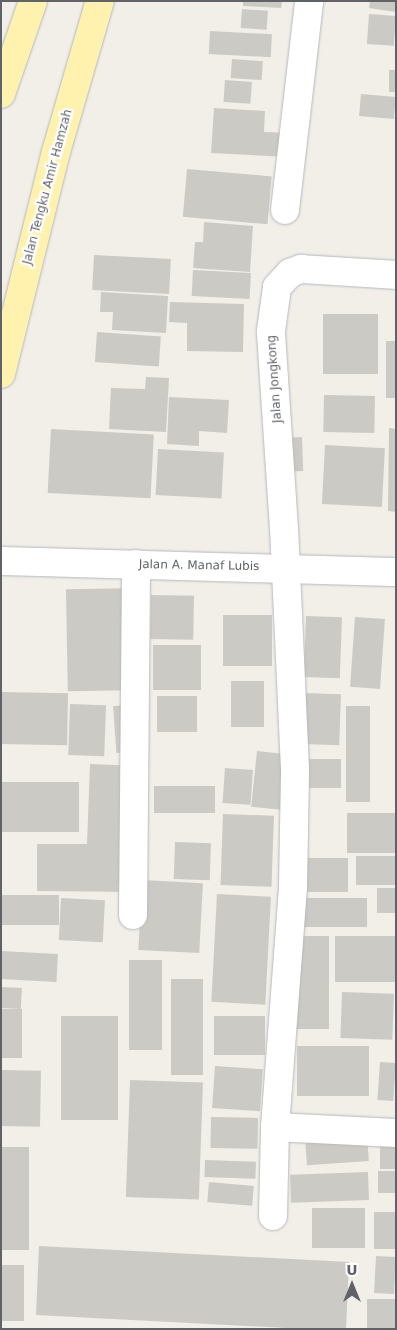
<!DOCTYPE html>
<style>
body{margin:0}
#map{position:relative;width:397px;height:1330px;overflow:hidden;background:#f1efe8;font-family:"DejaVu Sans",sans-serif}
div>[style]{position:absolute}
.building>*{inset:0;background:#cccac5;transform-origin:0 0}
.roads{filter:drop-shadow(0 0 1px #b5b8bc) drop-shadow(0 0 1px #b5b8bc)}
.minor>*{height:28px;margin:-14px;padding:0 14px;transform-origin:14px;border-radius:14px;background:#fff}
.tertiary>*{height:28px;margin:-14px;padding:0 14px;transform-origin:14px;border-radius:14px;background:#fff}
.primary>*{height:28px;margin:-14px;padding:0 14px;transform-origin:14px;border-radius:14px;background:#fff2af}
span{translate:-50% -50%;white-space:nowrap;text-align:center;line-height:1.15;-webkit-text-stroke:4.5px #fff;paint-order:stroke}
.street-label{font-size:12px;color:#5f6368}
.frame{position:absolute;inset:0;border:2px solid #5f6368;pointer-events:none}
.north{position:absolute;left:327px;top:1260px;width:50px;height:50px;-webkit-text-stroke:4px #fff;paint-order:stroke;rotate:0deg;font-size:14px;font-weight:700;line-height:20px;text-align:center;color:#5f6368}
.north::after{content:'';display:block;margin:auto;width:18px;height:22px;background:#5f6368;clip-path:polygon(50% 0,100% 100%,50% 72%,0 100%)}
</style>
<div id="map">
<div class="building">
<div style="clip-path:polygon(243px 1px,282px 1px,281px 8px,243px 6px)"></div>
<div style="clip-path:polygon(370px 1px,396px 1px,396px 12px,369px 8px)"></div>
<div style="left:242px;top:9px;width:26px;height:19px;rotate:4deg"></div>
<div style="left:369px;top:14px;width:27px;height:30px;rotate:4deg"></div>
<div style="left:210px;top:31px;width:62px;height:23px;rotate:3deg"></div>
<div style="left:232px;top:59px;width:31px;height:19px;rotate:4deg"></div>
<div style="left:389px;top:70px;width:7px;height:22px"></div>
<div style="left:225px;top:80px;width:27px;height:22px;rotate:4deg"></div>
<div style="left:361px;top:94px;width:35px;height:22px;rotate:5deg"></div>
<div style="clip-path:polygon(214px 108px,265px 111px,264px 132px,290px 133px,288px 157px,211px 153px)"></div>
<div style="left:187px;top:169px;width:85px;height:48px;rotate:5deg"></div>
<div style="clip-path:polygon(204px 222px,253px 226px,250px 272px,193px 268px,195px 242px,203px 242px)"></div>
<div style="left:94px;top:255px;width:77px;height:35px;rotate:3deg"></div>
<div style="left:193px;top:270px;width:58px;height:26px;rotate:3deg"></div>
<div style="clip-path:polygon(101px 292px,168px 296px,166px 333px,112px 330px,113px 312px,100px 312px)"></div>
<div style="clip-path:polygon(170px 302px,244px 304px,243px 352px,187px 351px,187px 323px,169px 322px)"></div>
<div style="left:378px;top:314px;width:60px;height:55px;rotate:90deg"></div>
<div style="left:97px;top:332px;width:64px;height:30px;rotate:4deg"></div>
<div style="left:386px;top:341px;width:10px;height:57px"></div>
<div style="clip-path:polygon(146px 377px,169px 378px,166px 432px,109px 429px,111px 388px,145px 389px)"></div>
<div style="left:324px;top:395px;width:51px;height:37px;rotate:1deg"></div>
<div style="clip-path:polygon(169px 397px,229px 400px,227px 433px,199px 431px,199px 446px,167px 444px)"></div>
<div style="clip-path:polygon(389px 428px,396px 429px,396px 512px,388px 511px)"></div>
<div style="left:51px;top:429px;width:103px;height:64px;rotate:3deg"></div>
<div style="left:302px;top:437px;width:34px;height:18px;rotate:88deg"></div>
<div style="left:325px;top:445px;width:60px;height:59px;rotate:3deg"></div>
<div style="left:158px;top:449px;width:66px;height:46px;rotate:3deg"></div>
<div style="left:141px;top:588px;width:102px;height:75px;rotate:89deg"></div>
<div style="left:151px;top:595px;width:43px;height:44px;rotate:1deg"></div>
<div style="left:223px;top:615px;width:49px;height:51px"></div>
<div style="left:306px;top:616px;width:36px;height:61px;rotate:2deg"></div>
<div style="left:355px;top:617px;width:30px;height:70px;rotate:4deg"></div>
<div style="left:153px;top:645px;width:48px;height:45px"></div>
<div style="left:231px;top:681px;width:33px;height:46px"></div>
<div style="left:1px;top:692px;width:67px;height:52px;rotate:1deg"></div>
<div style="left:305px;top:693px;width:36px;height:51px;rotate:2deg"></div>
<div style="left:157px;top:696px;width:40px;height:36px"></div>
<div style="left:70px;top:704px;width:36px;height:51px;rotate:2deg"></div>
<div style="left:143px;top:704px;width:47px;height:30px;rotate:86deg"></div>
<div style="left:346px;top:706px;width:24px;height:96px"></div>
<div style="left:257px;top:751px;width:30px;height:56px;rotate:6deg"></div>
<div style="left:341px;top:759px;width:29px;height:38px;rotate:90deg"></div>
<div style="clip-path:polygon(90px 764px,139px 766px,137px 892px,37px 891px,37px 844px,87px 844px)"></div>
<div style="left:225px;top:768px;width:28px;height:35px;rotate:4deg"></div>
<div style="left:1px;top:782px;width:78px;height:50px"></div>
<div style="left:154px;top:786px;width:61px;height:27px"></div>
<div style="left:396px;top:813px;width:40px;height:49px;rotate:90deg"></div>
<div style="left:223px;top:814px;width:51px;height:71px;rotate:2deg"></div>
<div style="left:175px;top:842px;width:36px;height:37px;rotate:2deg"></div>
<div style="left:356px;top:856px;width:40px;height:29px"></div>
<div style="left:348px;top:858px;width:34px;height:46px;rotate:90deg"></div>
<div style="left:142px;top:880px;width:61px;height:70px;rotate:3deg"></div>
<div style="left:377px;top:888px;width:19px;height:25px"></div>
<div style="left:217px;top:894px;width:54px;height:108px;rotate:3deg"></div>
<div style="left:1px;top:895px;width:58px;height:30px"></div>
<div style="left:61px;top:898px;width:44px;height:42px;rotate:3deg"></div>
<div style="left:300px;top:898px;width:67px;height:29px"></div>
<div style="left:291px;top:936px;width:38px;height:93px"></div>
<div style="left:396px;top:936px;width:46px;height:61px;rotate:90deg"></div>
<div style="left:1px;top:951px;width:57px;height:28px;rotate:3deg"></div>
<div style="left:129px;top:960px;width:33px;height:90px"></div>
<div style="left:171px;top:979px;width:32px;height:96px"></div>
<div style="left:1px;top:987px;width:21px;height:21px;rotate:3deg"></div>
<div style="left:342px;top:992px;width:52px;height:46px;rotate:2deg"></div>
<div style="left:1px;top:1009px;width:21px;height:49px"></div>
<div style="left:61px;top:1016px;width:57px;height:104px"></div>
<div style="left:214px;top:1016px;width:51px;height:39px"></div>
<div style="left:369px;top:1046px;width:50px;height:72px;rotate:90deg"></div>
<div style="left:380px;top:1062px;width:16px;height:38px;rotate:4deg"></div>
<div style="left:215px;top:1066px;width:48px;height:42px;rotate:4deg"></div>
<div style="left:1px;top:1070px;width:40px;height:56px;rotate:1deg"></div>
<div style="left:130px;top:1080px;width:73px;height:117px;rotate:2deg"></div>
<div style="left:211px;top:1117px;width:47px;height:31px;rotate:1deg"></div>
<div style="left:367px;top:1135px;width:26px;height:62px;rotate:86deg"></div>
<div style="left:380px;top:1138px;width:16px;height:31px"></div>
<div style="left:1px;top:1147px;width:28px;height:103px"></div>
<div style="left:205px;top:1160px;width:51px;height:17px;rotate:2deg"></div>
<div style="left:378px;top:1171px;width:18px;height:22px"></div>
<div style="left:368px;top:1172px;width:28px;height:78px;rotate:88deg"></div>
<div style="left:209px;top:1182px;width:45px;height:20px;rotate:5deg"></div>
<div style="left:312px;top:1208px;width:53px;height:40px"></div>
<div style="left:374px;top:1212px;width:22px;height:37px"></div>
<div style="clip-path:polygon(39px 1246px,349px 1262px,346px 1329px,306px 1329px,36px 1315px)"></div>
<div style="left:376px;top:1256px;width:20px;height:37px;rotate:3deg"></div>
<div style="left:1px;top:1265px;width:23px;height:56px"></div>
<div style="left:367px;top:1299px;width:29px;height:30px"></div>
</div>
<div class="roads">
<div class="minor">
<div style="left:285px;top:210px;width:210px;rotate:-83.4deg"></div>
<div style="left:133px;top:915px;width:351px;rotate:-89.5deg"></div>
<div style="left:275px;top:1127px;width:121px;rotate:2.8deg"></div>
<div style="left:273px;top:1216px;width:89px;rotate:-88.7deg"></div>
<div style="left:275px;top:1127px;width:241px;rotate:-85.7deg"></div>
<div style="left:293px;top:887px;width:118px;rotate:-89deg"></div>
<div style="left:295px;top:769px;width:240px;rotate:-92.6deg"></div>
<div style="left:284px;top:529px;width:198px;rotate:-93.8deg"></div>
<div style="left:271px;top:331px;width:44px;rotate:-82.2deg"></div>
<div style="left:277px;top:287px;width:19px;rotate:-47deg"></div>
<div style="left:290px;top:273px;width:12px;rotate:-20deg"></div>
<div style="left:301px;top:269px;width:95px;rotate:3.6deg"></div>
</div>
<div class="tertiary">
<div style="left:1px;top:561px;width:395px;rotate:1.6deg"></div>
</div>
<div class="primary">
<div style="left:1px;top:94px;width:98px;rotate:-71deg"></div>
<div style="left:1px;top:374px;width:229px;rotate:-76.1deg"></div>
<div style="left:56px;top:152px;width:157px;rotate:-73.8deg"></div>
</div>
</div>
<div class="street-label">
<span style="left:48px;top:187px;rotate:-75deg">Jalan Tengku Amir Hamzah</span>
<span style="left:275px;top:379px;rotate:-94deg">Jalan Jongkong</span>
<span style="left:199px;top:566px;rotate:1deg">Jalan A. Manaf Lubis</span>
</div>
<div class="frame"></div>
<div class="north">U</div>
</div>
